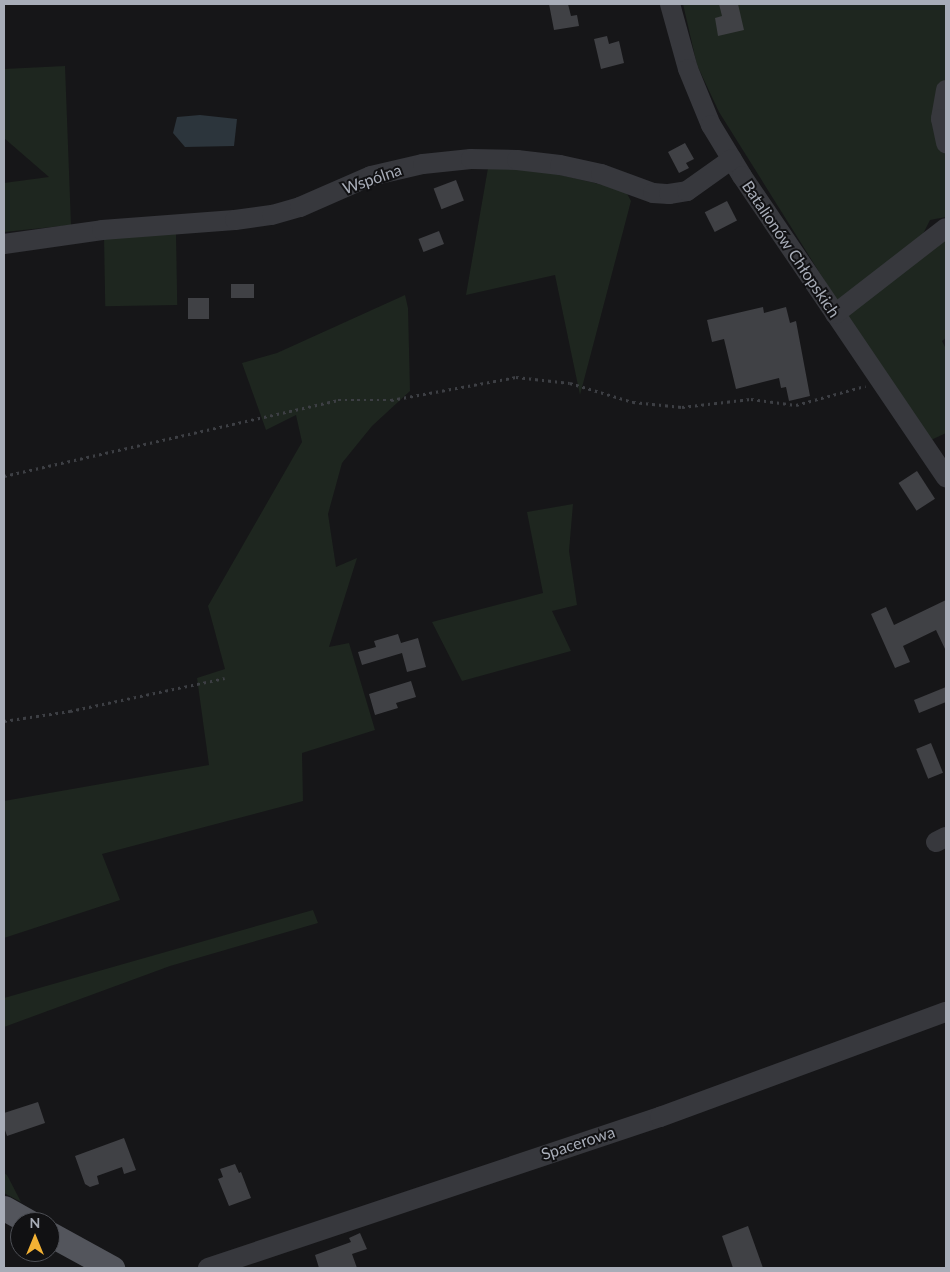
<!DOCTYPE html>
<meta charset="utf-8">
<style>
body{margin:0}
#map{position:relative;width:950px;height:1272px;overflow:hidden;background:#161618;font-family:Lato,sans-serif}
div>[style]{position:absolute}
.green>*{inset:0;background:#1e261f;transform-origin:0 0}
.water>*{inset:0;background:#2c353c}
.building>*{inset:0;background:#404145;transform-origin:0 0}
.path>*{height:2.5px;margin-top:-1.25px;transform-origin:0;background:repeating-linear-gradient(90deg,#3d3f44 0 2.5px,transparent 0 6.5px)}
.minor>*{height:20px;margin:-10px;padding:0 10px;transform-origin:10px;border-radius:10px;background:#37383d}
.major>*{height:25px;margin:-12.5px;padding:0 12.5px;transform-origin:12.5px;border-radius:12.5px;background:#53555c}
span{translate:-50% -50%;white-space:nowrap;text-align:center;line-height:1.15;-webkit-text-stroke:4px #111113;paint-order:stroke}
.street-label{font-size:16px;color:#a8adb8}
.frame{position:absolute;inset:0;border:5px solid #a8adb8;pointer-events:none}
.north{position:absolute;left:10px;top:1212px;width:50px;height:50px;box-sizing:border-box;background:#111113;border:1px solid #4d4f55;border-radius:50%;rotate:0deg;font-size:14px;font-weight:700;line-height:20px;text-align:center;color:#a8adb8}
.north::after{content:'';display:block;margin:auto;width:18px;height:22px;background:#f2b134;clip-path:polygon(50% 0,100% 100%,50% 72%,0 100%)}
</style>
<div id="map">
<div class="green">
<div style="clip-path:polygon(683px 4px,946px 4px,946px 217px,930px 220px,922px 236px,838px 302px,719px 112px,697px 65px)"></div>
<div style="clip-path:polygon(65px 66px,71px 225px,4px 232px,4px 183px,49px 177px,4px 138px,4px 69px)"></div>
<div style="clip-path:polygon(488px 168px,535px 169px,625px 190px,631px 201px,580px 395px,555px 275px,466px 295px)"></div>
<div style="left:176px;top:234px;width:71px;height:72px;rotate:89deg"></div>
<div style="clip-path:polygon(946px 234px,946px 338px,942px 341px,946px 349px,946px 433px,931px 440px,844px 316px)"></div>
<div style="clip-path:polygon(405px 295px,408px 308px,410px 391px,372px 426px,342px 463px,328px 514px,336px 567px,357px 558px,329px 647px,349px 643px,375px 730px,302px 753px,303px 801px,102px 854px,120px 900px,4px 938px,4px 801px,209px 765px,197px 678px,225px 669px,208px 606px,302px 442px,296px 415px,266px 430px,242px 363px,277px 353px)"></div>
<div style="clip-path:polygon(573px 504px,569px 551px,577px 605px,552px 611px,571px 651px,462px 681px,432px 622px,543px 593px,527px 512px)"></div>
<div style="clip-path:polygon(313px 910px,318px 923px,170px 966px,4px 1027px,4px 998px)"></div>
<div style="clip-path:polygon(4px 1173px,7px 1175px,21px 1202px,4px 1193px)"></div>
</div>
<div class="water">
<div style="clip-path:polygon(200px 115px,237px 119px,234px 146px,185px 147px,173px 133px,177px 117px)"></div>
</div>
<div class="building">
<div style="clip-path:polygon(549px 4px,568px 4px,571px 16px,577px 15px,579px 26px,554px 30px)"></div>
<div style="clip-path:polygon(719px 4px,738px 4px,744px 30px,718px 36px,715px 18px,722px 16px)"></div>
<div style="clip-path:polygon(607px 36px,609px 44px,619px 41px,624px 63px,601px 69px,594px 39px)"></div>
<div style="clip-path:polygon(685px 143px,694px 159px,686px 163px,689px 168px,679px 173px,668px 152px)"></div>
<div style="left:456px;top:180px;width:22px;height:24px;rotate:69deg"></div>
<div style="left:727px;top:201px;width:22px;height:25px;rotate:63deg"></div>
<div style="left:439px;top:231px;width:14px;height:22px;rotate:69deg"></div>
<div style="left:231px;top:284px;width:23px;height:14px"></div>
<div style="left:188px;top:298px;width:21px;height:21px"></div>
<div style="clip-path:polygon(763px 307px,764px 313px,786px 307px,790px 323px,796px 321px,810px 396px,789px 401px,786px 387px,781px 388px,779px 378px,736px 389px,724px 339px,712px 342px,707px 320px)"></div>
<div style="left:917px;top:471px;width:33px;height:22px;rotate:57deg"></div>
<div style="clip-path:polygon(946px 600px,946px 651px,936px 630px,903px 646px,910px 662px,895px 668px,871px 614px,886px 607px,894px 625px)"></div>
<div style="clip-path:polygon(398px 634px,401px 643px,418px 638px,426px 667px,407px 672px,402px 653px,362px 665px,358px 652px,376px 647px,374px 641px)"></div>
<div style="clip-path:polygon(411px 681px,416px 697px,396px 703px,398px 708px,375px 715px,369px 694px)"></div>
<div style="clip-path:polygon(946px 687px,946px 702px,919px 713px,914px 700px)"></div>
<div style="left:931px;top:743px;width:32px;height:16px;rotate:68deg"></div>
<div style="clip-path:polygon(38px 1102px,45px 1123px,7px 1136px,4px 1127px,4px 1113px)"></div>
<div style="clip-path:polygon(124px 1138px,136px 1170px,124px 1174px,122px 1167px,97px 1176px,99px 1184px,90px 1187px,85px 1184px,75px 1156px)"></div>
<div style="clip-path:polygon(235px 1164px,239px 1173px,241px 1172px,251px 1198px,229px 1206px,218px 1179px,223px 1177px,220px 1169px)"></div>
<div style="clip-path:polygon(748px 1226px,763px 1268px,733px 1268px,722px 1236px)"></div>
<div style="clip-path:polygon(360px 1233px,367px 1249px,352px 1254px,357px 1268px,319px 1268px,315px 1255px,351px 1242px,349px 1238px)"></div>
</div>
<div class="path">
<div style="left:4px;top:476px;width:343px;rotate:-12.8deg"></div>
<div style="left:338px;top:400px;width:53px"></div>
<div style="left:391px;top:400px;width:127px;rotate:-10.4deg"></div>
<div style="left:516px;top:377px;width:54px;rotate:6.3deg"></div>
<div style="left:570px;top:383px;width:66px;rotate:16.8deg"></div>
<div style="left:633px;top:402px;width:49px;rotate:5.8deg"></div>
<div style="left:682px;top:407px;width:69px;rotate:-6.6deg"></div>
<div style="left:751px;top:399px;width:45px;rotate:7.6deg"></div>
<div style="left:796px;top:405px;width:72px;rotate:-15.4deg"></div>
<div style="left:4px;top:721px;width:67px;rotate:-8.6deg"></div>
<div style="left:70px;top:711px;width:158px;rotate:-12deg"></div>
</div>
<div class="minor">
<div style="left:670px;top:4px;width:67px;rotate:74.5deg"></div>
<div style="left:688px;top:69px;width:61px;rotate:67.7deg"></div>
<div style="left:711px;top:125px;width:60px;rotate:58.7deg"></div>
<div style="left:742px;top:176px;width:364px;rotate:55.9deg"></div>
<div style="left:946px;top:90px;width:29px;rotate:100deg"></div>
<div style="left:941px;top:119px;width:25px;rotate:78deg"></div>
<div style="left:4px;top:244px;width:99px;rotate:-8.1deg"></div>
<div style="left:102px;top:230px;width:133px;rotate:-4.3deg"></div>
<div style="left:235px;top:220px;width:37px;rotate:-8deg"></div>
<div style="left:272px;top:215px;width:29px;rotate:-16deg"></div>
<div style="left:300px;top:207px;width:77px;rotate:-23.6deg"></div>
<div style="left:371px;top:176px;width:53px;rotate:-13deg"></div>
<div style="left:423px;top:164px;width:48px;rotate:-5.9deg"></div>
<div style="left:471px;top:159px;width:46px;rotate:1.2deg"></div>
<div style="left:517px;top:160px;width:43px;rotate:6.6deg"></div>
<div style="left:560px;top:165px;width:42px;rotate:12.4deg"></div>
<div style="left:601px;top:174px;width:55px;rotate:20.1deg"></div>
<div style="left:653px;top:193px;width:16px;rotate:4deg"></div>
<div style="left:669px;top:194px;width:18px;rotate:-9deg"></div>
<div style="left:687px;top:191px;width:55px;rotate:-35.4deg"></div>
<div style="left:835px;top:314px;width:140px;rotate:-37.8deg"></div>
<div style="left:936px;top:842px;width:11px;rotate:-27deg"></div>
<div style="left:208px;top:1268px;width:477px;rotate:-18.5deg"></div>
<div style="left:660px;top:1117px;width:305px;rotate:-20.2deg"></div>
</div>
<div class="major">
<div style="left:4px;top:1208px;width:29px;rotate:29deg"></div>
<div style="left:50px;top:1234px;width:71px;rotate:28.7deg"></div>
</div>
<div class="street-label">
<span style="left:372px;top:179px;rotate:-19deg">Wspólna</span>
<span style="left:791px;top:249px;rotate:56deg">Batalionów Chłopskich</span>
<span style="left:578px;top:1143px;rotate:-18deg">Spacerowa</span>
</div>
<div class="frame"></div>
<div class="north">N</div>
</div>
